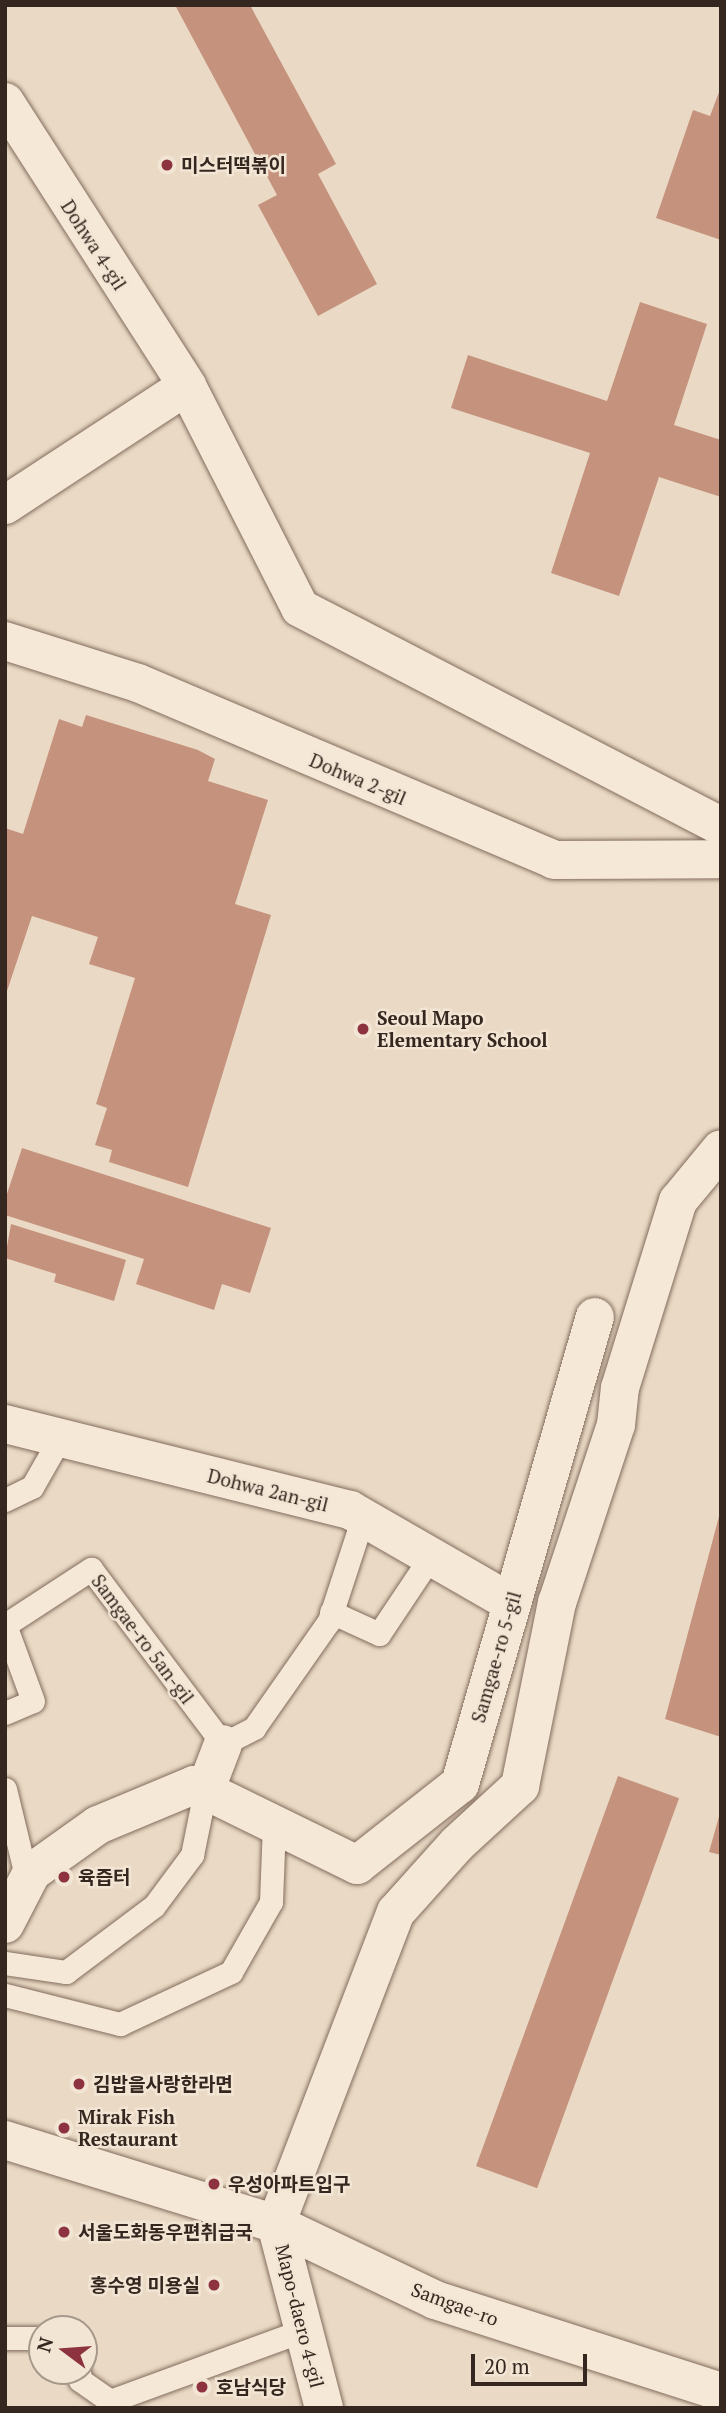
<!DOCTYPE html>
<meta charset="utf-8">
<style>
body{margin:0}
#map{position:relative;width:726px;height:2413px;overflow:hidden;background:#eadac5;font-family:"PT Serif","Noto Sans KR",serif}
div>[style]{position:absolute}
.building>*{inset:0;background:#c5927e;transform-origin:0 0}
.roads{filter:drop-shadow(0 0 2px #836c5d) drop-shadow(0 0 2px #836c5d)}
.service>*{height:23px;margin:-11.5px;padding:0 11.5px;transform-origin:11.5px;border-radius:11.5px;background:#f6e8d7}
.minor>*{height:38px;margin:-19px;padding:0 19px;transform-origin:19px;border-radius:19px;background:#f6e8d7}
.dots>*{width:19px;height:19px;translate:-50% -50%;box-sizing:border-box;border:4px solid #f2e5d4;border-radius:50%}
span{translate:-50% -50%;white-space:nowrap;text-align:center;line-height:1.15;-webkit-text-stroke:5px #f2e5d4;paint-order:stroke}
.poi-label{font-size:19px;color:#35271f;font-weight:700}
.left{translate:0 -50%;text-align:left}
.right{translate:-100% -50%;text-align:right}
.street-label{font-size:19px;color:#35271f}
.frame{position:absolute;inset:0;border:7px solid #35271f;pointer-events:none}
.north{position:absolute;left:28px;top:2315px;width:70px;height:70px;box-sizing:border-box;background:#f2e5d4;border:2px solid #a6998c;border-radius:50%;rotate:286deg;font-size:19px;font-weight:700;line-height:28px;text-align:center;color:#35271f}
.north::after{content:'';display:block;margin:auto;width:24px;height:32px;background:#8d323f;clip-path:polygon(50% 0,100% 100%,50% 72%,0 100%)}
.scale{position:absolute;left:471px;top:2354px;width:116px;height:32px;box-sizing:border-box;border:4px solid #35271f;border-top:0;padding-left:9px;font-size:21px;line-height:24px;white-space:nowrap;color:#35271f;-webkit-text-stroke:5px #f2e5d4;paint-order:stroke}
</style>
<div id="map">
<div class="building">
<div style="clip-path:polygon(175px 5px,250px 5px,336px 164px,318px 174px,377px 284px,318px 316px,258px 205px,277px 195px)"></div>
<div style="clip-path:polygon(721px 87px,721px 240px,656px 218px,693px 110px,710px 116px)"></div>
<div style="clip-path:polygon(640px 302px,707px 324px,674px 425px,721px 440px,721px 497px,659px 477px,619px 596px,551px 573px,590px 453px,451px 408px,468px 355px,607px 401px)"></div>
<div style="clip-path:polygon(86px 715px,198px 750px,215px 759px,208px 781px,268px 800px,235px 904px,271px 915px,188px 1187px,109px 1162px,112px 1150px,95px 1145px,107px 1108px,96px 1104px,135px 978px,89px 964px,98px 937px,32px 916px,5px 997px,5px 828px,23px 834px,59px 719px,82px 727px)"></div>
<div style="clip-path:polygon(22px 1148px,271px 1228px,250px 1293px,222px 1284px,214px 1310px,136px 1284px,144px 1259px,5px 1215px,5px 1200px)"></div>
<div style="clip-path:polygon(11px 1224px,126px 1260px,114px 1301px,54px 1282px,56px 1274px,5px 1258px)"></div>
<div style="clip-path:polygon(721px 1509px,721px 1737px,665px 1719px)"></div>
<div style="left:618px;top:1776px;width:65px;height:415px;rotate:20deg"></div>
<div style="clip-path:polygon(720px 1813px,721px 1813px,721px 1855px,709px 1852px)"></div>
</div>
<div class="roads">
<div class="service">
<div style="left:5px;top:1500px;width:30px;rotate:-26deg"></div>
<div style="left:32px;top:1487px;width:56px;rotate:-60.3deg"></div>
<div style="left:331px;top:1612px;width:53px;rotate:24.6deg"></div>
<div style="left:379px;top:1634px;width:94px;rotate:-56.3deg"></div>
<div style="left:5px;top:1713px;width:30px;rotate:-23deg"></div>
<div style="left:33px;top:1701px;width:81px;rotate:-110.2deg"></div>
<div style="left:5px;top:1625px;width:103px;rotate:-33.1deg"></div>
<div style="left:91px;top:1569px;width:219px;rotate:53deg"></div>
<div style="left:223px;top:1744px;width:35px;rotate:-27deg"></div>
<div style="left:254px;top:1728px;width:131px;rotate:-55deg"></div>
<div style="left:329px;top:1621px;width:109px;rotate:-71.9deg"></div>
<div style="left:5px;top:1789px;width:94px;rotate:76.4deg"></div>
<div style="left:5px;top:1963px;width:62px;rotate:8.4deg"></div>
<div style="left:66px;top:1972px;width:110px;rotate:-36.9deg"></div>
<div style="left:154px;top:1906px;width:64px;rotate:-53.3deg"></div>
<div style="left:192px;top:1855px;width:65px;rotate:-78.5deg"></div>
<div style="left:5px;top:1995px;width:119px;rotate:14.2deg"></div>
<div style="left:120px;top:2024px;width:123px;rotate:-25.1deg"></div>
<div style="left:231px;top:1972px;width:81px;rotate:-60.3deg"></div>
<div style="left:271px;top:1902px;width:78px;rotate:-87.8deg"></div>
<div style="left:5px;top:2338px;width:37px"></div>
<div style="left:79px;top:2371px;width:9px;rotate:84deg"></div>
<div style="left:80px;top:2380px;width:37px;rotate:35deg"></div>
<div style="left:110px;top:2401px;width:207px;rotate:-20.1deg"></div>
</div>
<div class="minor">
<div style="left:5px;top:102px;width:337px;rotate:57.3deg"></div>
<div style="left:187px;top:386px;width:249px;rotate:63deg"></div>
<div style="left:300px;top:608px;width:474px;rotate:27.4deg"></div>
<div style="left:5px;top:505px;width:217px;rotate:-33.2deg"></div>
<div style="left:5px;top:641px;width:139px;rotate:17.5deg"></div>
<div style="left:138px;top:683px;width:452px;rotate:23deg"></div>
<div style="left:554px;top:860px;width:167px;rotate:-0.3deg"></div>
<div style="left:5px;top:1424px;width:356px;rotate:14deg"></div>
<div style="left:350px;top:1510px;width:187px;rotate:29.9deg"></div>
<div style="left:205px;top:1791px;width:50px;rotate:-69deg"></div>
<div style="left:5px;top:1924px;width:59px;rotate:-62.6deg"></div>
<div style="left:32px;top:1872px;width:81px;rotate:-35.5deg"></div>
<div style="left:98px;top:1825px;width:104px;rotate:-22.6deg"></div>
<div style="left:194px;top:1785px;width:182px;rotate:26.1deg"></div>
<div style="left:357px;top:1865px;width:131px;rotate:-38.2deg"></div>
<div style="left:460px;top:1784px;width:486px;rotate:-73.9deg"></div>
<div style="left:5px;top:2140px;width:284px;rotate:17.2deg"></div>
<div style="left:276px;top:2224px;width:176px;rotate:25.5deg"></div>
<div style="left:435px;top:2300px;width:300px;rotate:17.8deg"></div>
<div style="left:324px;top:2408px;width:190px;rotate:-104.6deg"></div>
<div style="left:276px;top:2224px;width:334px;rotate:-69deg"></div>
<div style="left:396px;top:1912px;width:91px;rotate:-48.1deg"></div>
<div style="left:457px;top:1844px;width:86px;rotate:-42.6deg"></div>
<div style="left:520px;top:1786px;width:187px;rotate:-78.6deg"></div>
<div style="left:557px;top:1603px;width:188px;rotate:-71.7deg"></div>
<div style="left:616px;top:1425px;width:37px;rotate:-84deg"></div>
<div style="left:620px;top:1388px;width:196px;rotate:-72.8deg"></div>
<div style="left:678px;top:1201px;width:67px;rotate:-50.4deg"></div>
</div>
</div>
<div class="dots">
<div style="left:167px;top:165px;background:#8d323f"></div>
<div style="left:363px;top:1029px;background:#8d323f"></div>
<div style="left:64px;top:1877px;background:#8d323f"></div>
<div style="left:79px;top:2084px;background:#8d323f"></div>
<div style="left:64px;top:2128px;background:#8d323f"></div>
<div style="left:214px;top:2184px;background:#8d323f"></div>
<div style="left:64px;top:2232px;background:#8d323f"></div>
<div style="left:214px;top:2285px;background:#8d323f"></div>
<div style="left:202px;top:2387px;background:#8d323f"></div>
</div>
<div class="poi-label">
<span class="left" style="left:181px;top:165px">미스터떡볶이</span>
<span class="left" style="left:377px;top:1029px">Seoul Mapo<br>Elementary School</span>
<span class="left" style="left:78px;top:1877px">육즙터</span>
<span class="left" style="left:93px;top:2084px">김밥을사랑한라면</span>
<span class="left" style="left:78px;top:2128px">Mirak Fish<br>Restaurant</span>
<span class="left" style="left:228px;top:2184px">우성아파트입구</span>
<span class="left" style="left:78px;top:2232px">서울도화동우편취급국</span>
<span class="right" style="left:200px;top:2285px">홍수영 미용실</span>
<span class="left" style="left:216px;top:2387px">호남식당</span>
</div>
<div class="street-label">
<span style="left:94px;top:245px;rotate:57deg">Dohwa 4-gil</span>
<span style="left:358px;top:779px;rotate:23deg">Dohwa 2-gil</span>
<span style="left:268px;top:1490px;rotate:14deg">Dohwa 2an-gil</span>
<span style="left:143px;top:1639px;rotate:53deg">Samgae-ro 5an-gil</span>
<span style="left:496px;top:1657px;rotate:-74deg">Samgae-ro 5-gil</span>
<span style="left:455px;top:2304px;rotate:20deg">Samgae-ro</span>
<span style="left:300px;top:2316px;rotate:76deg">Mapo-daero 4-gil</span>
</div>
<div class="frame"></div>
<div class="north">N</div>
<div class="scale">20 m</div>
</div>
